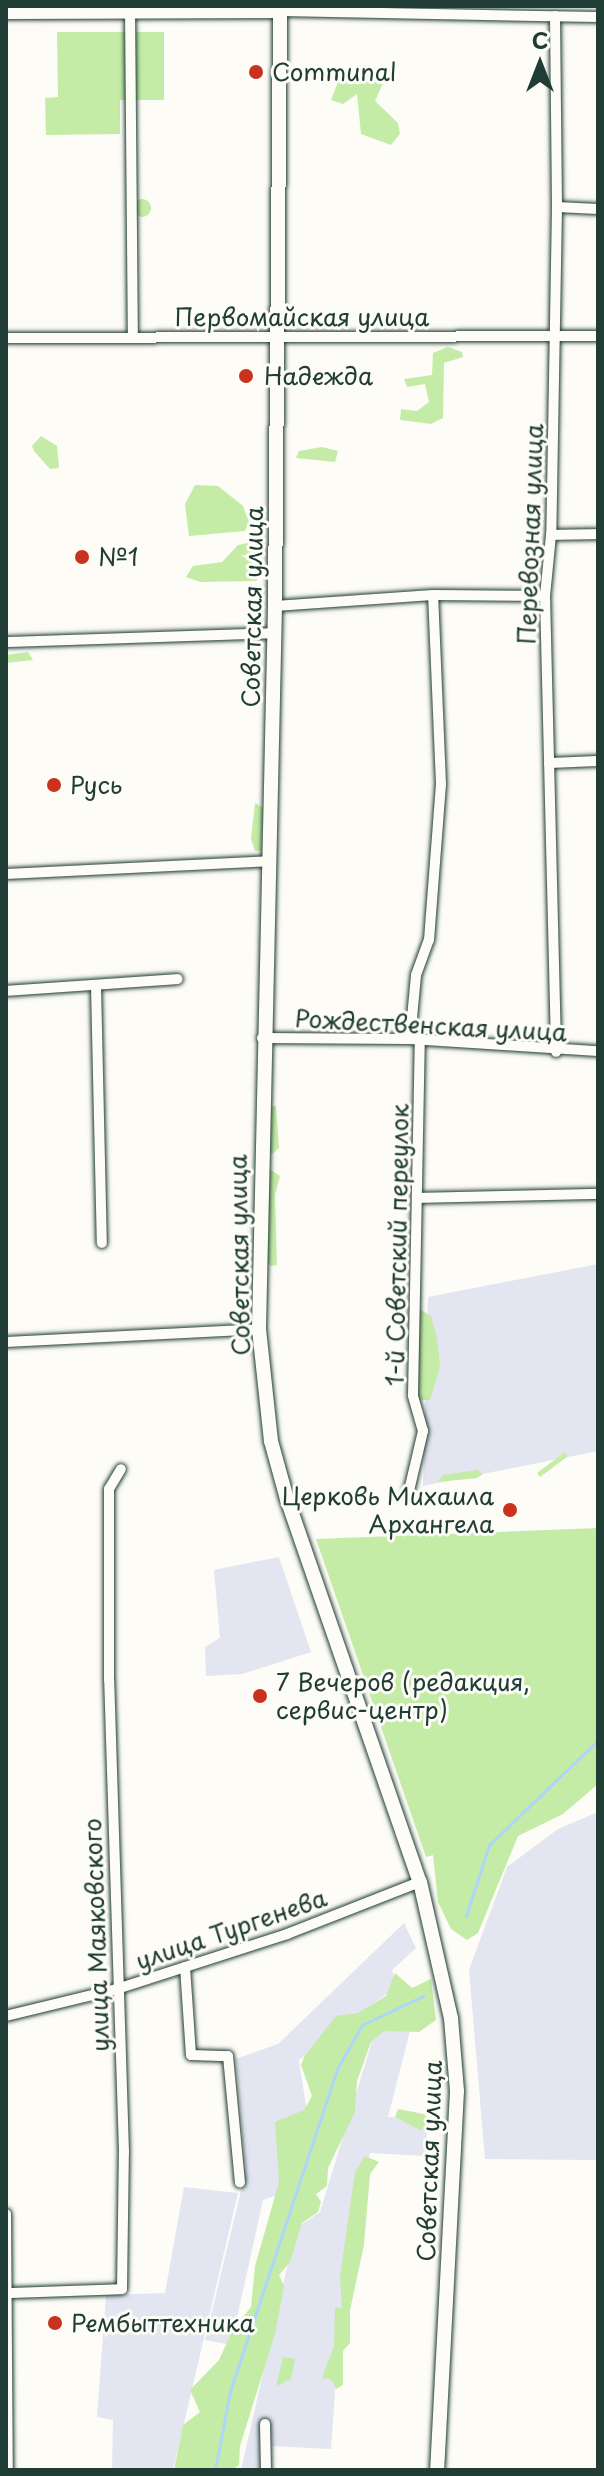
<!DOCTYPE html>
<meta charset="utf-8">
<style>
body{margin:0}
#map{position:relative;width:604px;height:2476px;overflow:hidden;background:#fdfcf7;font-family:"Playpen Sans",sans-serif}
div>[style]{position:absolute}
.built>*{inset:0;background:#e3e5f0}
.green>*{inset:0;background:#c4eca7;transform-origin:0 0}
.round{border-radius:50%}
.stream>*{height:3px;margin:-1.5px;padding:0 1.5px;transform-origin:1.5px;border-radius:1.5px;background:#add6f8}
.roads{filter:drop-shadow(0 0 2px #1f3d34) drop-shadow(0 0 2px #1f3d34)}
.minor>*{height:10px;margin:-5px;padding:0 5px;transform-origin:5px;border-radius:5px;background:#fdfcf7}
.tertiary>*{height:14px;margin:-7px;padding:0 7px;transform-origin:7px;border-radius:7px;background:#fdfcf7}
.dots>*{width:22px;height:22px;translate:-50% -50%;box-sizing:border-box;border:4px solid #fdfcf7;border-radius:50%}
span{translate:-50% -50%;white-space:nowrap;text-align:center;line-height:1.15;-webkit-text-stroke:6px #fdfcf7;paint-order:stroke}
.poi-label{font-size:24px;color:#1f3d34}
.left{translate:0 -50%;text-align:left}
.right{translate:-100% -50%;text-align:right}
.street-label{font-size:24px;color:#1f3d34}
.frame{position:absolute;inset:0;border:8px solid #1f3d34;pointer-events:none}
.north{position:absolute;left:500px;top:24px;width:80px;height:80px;-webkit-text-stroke:6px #fdfcf7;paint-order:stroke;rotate:0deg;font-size:22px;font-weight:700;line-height:32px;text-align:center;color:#1f3d34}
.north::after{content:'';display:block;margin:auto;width:28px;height:36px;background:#1f3d34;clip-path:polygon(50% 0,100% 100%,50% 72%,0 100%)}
</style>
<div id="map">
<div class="built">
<div style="clip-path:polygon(598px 1264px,598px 1451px,423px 1486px,428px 1297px)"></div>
<div style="clip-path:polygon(279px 1557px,311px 1652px,242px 1674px,206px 1676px,205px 1647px,220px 1638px,214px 1570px)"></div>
<div style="clip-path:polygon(598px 1812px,598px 2160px,485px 2159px,469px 1970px,507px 1867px,558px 1829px)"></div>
<div style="clip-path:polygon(404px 1923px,416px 1948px,392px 1970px,397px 1986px,299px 2060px,307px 2113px,284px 2193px,263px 2200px,231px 2345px,205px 2340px,246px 2170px,236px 2059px,278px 2044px)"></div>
<div style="clip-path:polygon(376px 2028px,410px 2031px,388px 2117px,428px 2119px,425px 2156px,370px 2153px,336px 2377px,331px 2449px,271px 2446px,270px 2470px,241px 2470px,296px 2228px,320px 2212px)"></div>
<div style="clip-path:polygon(184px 2187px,238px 2193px,173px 2470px,112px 2470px,113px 2420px,97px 2417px,106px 2295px,165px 2293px)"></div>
</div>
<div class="green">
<div style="clip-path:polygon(57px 32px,164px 32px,164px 100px,120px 100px,120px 134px,46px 135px,45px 98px,58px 97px)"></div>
<div style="clip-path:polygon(367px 65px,388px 72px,375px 101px,398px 123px,400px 134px,391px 145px,361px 134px,357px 94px,343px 104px,331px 100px,340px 77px)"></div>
<div class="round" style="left:133px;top:199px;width:18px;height:18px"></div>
<div style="clip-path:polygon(448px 347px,462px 352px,463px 357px,444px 363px,443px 418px,431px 424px,400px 420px,401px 409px,417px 411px,429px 402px,425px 384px,407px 387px,404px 379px,432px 375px,433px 353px)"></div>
<div style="clip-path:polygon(41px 436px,57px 446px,59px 468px,50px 469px,34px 451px,32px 446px)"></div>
<div style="clip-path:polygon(322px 447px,338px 451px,335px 462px,296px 458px,299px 451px)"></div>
<div style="clip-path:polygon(195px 485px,218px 486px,243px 506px,249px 522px,245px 531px,189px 536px,185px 504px)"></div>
<div style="clip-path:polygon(248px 543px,256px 557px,257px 581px,200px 582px,186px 577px,193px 566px,222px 562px,238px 545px)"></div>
<div style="clip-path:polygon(28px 652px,33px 660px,6px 663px,6px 655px)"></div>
<div style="clip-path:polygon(255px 803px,263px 808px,261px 851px,255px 851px,251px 839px)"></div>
<div style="clip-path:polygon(276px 1106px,279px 1148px,272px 1154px,267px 1150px,269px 1107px)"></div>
<div style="clip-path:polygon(268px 1168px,280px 1176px,275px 1195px,277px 1265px,271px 1266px,267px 1263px)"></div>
<div style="clip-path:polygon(417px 1307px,431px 1316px,437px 1338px,440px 1367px,430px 1400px,420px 1400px,417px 1393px)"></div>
<div style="left:565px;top:1452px;width:5px;height:35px;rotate:53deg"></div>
<div style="clip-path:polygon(477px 1470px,483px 1474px,477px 1478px,438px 1482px,443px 1475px)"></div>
<div style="clip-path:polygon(598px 1528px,598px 1784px,563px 1814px,518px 1836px,478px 1933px,467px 1940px,451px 1929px,438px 1902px,433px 1855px,426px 1857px,316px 1539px)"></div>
<div style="clip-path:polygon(395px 1973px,412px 1988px,431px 1979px,436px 2020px,419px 2032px,384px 2031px,371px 2042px,357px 2081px,355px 2112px,328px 2168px,327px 2186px,316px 2194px,321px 2202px,318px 2212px,302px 2223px,290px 2262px,279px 2275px,284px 2286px,275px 2334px,240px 2446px,239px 2465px,232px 2470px,174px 2470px,183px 2425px,200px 2412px,190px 2390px,219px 2360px,233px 2329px,251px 2307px,255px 2266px,279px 2182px,275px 2122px,304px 2110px,312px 2096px,301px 2065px,304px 2057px,336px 2016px,358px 2013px,386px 1996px)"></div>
<div class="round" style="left:426px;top:2060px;width:18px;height:18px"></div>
<div style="clip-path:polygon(398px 2109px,424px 2114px,433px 2126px,420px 2130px,395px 2117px)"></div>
<div style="clip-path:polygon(365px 2156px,379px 2162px,370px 2174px,364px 2245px,350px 2310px,350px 2343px,343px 2351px,343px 2385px,336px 2389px,331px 2379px,322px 2378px,334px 2346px,335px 2307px,342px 2308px,340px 2276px,355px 2172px)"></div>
<div style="clip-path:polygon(283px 2357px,295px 2359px,291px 2379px,276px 2386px)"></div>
</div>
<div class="stream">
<div style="left:466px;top:1916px;width:75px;rotate:-72.1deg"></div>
<div style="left:489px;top:1845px;width:151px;rotate:-43.9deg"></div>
<div style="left:215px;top:2470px;width:80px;rotate:-79.2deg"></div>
<div style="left:230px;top:2391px;width:339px;rotate:-71.6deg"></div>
<div style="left:337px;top:2069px;width:51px;rotate:-60.4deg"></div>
<div style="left:362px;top:2025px;width:68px;rotate:-25.4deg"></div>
</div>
<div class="roads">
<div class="minor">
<div style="left:130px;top:8px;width:329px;rotate:89.5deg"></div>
<div style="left:280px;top:11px;width:318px;rotate:1.1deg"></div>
<div style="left:555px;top:16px;width:191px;rotate:89.4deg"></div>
<div style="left:557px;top:207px;width:328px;rotate:91deg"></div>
<div style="left:551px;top:535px;width:61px;rotate:95.6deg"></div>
<div style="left:545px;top:596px;width:456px;rotate:88.6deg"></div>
<div style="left:557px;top:207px;width:41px;rotate:2.8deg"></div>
<div style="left:6px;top:338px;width:592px;rotate:-0.19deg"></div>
<div style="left:551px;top:535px;width:47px;rotate:-1.2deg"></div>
<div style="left:275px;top:606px;width:158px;rotate:-4deg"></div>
<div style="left:433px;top:595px;width:112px;rotate:0.5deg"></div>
<div style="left:6px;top:642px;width:268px;rotate:-1.9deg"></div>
<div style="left:549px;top:763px;width:49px;rotate:-2.3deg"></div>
<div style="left:6px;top:874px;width:263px;rotate:-2.8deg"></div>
<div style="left:96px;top:986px;width:257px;rotate:88.7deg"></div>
<div style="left:6px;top:991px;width:172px;rotate:-4deg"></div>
<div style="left:262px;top:1038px;width:148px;rotate:0.4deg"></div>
<div style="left:410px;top:1039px;width:188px;rotate:3.7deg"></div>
<div style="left:410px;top:1039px;width:64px;rotate:-84.6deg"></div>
<div style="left:416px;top:975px;width:37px;rotate:-70deg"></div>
<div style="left:429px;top:940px;width:156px;rotate:-85.6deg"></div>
<div style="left:441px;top:784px;width:189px;rotate:-92.4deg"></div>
<div style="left:419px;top:1198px;width:179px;rotate:-1.3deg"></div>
<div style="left:6px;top:1342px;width:253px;rotate:-2.9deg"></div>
<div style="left:408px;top:1495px;width:66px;rotate:-76.8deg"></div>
<div style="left:423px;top:1431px;width:37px;rotate:-106deg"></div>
<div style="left:413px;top:1395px;width:355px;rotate:-88.9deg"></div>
<div style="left:185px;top:1967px;width:88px;rotate:86.1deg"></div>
<div style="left:191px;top:2055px;width:37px;rotate:2deg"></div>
<div style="left:228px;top:2056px;width:127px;rotate:84.6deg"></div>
<div style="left:6px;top:2016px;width:114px;rotate:-13.7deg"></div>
<div style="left:117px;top:1989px;width:179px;rotate:-17.9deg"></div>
<div style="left:287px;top:1934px;width:143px;rotate:-21.4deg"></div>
<div style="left:6px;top:2214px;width:256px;rotate:89.6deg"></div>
<div style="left:9px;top:2293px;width:113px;rotate:-2deg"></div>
<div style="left:122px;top:2289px;width:137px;rotate:-89.2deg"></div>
<div style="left:124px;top:2152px;width:472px;rotate:-91.8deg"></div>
<div style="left:109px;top:1680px;width:191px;rotate:-90deg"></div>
<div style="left:109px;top:1489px;width:23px;rotate:-59deg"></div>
<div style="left:265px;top:2424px;width:46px;rotate:88.8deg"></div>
</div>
<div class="tertiary">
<div style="left:6px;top:12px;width:274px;rotate:-0.2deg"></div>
<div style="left:280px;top:11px;width:595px;rotate:90.48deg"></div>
<div style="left:275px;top:606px;width:723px;rotate:91.27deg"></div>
<div style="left:259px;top:1329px;width:113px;rotate:83.9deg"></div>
<div style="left:271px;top:1441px;width:60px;rotate:74.6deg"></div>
<div style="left:287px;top:1499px;width:405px;rotate:70.9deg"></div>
<div style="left:420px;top:1882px;width:139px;rotate:77.2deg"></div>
<div style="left:451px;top:2018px;width:73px;rotate:85.3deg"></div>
<div style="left:457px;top:2091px;width:380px;rotate:93deg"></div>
</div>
</div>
<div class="dots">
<div style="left:256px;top:72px;background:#c8321e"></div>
<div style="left:246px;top:376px;background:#c8321e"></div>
<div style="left:82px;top:557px;background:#c8321e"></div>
<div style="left:54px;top:785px;background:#c8321e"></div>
<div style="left:510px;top:1510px;background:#c8321e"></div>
<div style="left:260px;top:1696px;background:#c8321e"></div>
<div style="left:55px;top:2323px;background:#c8321e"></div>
</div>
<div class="poi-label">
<span class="left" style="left:272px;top:72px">Communal</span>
<span class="left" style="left:264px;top:376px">Надежда</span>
<span class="left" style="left:98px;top:557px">№1</span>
<span class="left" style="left:70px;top:785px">Русь</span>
<span class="right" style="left:494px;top:1510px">Церковь Михаила<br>Архангела</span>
<span class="left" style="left:276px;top:1696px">7 Вечеров (редакция,<br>сервис-центр)</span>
<span class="left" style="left:71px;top:2323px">Рембыттехника</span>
</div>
<div class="street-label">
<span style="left:302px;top:317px">Первомайская улица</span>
<span style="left:530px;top:534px;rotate:-88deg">Перевозная улица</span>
<span style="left:252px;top:607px;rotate:-89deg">Советская улица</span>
<span style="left:431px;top:1025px;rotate:3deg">Рождественская улица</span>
<span style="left:397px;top:1245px;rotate:-89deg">1-й Советский переулок</span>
<span style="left:239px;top:1255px;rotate:-91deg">Советская улица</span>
<span style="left:231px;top:1929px;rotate:-19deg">улица Тургенева</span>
<span style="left:96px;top:1935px;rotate:-92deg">улица Маяковского</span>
<span style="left:429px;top:2161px;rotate:-88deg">Советская улица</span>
</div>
<div class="frame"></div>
<div class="north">С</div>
</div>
